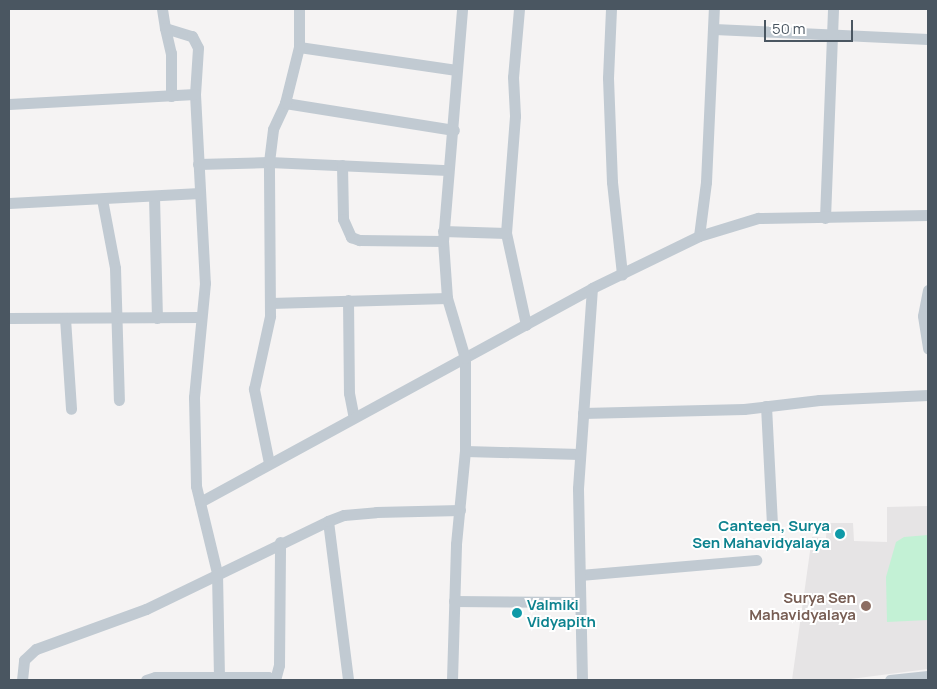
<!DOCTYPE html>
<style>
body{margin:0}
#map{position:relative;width:937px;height:689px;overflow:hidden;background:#f5f3f3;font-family:Manrope,sans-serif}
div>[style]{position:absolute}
.education>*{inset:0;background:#e6e4e5}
.green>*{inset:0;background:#c3f1d5}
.minor>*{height:11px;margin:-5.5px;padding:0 5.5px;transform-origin:5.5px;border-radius:5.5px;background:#c1cad2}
.dots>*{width:14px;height:14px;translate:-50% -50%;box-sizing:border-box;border:2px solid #fff;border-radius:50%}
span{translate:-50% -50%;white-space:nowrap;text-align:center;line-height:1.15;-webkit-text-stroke:4px #fff;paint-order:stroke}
.culture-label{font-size:15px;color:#0d838f;font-weight:700}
.right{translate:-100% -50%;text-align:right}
.left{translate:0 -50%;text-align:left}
.education-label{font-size:15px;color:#785e54;font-weight:700}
.frame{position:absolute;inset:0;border:10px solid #4a5661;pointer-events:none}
.scale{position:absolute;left:764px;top:20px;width:89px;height:22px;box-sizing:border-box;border:2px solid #4a5661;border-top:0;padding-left:6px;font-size:15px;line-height:18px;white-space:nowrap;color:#4a5661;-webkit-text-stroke:4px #fff;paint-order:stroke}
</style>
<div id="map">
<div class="education">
<div style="clip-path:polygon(928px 506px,928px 669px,843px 680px,792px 680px,812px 537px,826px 538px,827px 523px,853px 523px,854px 541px,887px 542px,887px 507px)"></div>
</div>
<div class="green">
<div style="clip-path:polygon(928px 535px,928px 620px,887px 622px,886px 577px,896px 542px,904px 537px)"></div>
</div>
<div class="minor">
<div style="left:162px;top:9px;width:19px;rotate:81deg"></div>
<div style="left:165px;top:28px;width:28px;rotate:17deg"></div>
<div style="left:192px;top:36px;width:13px;rotate:63deg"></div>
<div style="left:198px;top:48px;width:46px;rotate:93.7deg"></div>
<div style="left:195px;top:94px;width:189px;rotate:87deg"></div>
<div style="left:205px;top:283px;width:115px;rotate:95.5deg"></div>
<div style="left:194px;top:397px;width:89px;rotate:88.7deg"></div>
<div style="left:196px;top:486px;width:89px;rotate:76.4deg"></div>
<div style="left:217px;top:573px;width:107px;rotate:88.9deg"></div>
<div style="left:299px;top:9px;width:38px;rotate:90deg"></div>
<div style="left:299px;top:47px;width:159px;rotate:8.3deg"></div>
<div style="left:519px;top:9px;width:68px;rotate:95deg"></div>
<div style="left:513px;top:77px;width:39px;rotate:87deg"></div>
<div style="left:515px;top:116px;width:117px;rotate:94.4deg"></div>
<div style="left:506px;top:233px;width:94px;rotate:77.7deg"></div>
<div style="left:611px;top:9px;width:69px;rotate:92.5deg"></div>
<div style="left:608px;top:78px;width:104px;rotate:87.8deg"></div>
<div style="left:612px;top:182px;width:93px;rotate:83.8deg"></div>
<div style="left:165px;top:28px;width:26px;rotate:77deg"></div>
<div style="left:171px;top:53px;width:43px;rotate:90deg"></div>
<div style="left:714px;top:29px;width:214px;rotate:2.7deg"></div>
<div style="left:285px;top:103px;width:171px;rotate:9.1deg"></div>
<div style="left:9px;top:104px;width:186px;rotate:-3.1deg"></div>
<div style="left:198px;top:164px;width:71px;rotate:-1.6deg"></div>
<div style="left:269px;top:162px;width:179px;rotate:2.6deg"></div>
<div style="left:342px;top:165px;width:54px;rotate:88.9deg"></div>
<div style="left:343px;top:219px;width:20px;rotate:66deg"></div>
<div style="left:351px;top:237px;width:9px;rotate:21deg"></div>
<div style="left:359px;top:240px;width:84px;rotate:0.7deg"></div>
<div style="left:154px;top:196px;width:122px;rotate:88.6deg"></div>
<div style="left:102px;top:199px;width:70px;rotate:79.3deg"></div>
<div style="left:115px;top:268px;width:132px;rotate:88.3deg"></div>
<div style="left:9px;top:203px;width:191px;rotate:-3deg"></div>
<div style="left:825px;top:218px;width:209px;rotate:-87.8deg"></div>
<div style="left:443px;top:231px;width:63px;rotate:1.8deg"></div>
<div style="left:699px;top:236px;width:54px;rotate:-82.6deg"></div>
<div style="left:706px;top:182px;width:173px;rotate:-87.4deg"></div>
<div style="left:928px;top:290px;width:26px;rotate:101deg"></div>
<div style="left:923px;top:316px;width:33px;rotate:81deg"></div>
<div style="left:348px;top:300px;width:93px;rotate:89.4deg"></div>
<div style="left:349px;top:393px;width:25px;rotate:79deg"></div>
<div style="left:270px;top:303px;width:177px;rotate:-1.6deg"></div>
<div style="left:9px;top:318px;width:192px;rotate:-0.3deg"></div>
<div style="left:65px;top:318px;width:91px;rotate:86.2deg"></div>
<div style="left:766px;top:406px;width:118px;rotate:87.1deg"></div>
<div style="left:583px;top:413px;width:161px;rotate:-1.4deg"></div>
<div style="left:744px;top:409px;width:76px;rotate:-6.8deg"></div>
<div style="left:819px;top:400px;width:109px;rotate:-2.6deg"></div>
<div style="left:465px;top:451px;width:115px;rotate:1.5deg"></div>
<div style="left:269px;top:463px;width:76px;rotate:-101.5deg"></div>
<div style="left:254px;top:389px;width:75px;rotate:-77.6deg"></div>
<div style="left:270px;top:316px;width:154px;rotate:-90.4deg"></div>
<div style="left:269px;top:162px;width:33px;rotate:-83deg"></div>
<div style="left:273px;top:129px;width:29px;rotate:-65deg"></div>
<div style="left:285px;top:103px;width:58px;rotate:-76deg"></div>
<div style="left:200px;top:502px;width:447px;rotate:-28.6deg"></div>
<div style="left:592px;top:288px;width:119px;rotate:-25.9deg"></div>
<div style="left:699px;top:236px;width:62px;rotate:-17deg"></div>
<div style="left:758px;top:218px;width:170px;rotate:-1deg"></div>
<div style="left:328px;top:521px;width:160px;rotate:82.8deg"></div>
<div style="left:580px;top:575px;width:177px;rotate:-4.9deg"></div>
<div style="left:454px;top:601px;width:126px;rotate:0.5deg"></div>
<div style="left:22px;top:680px;width:20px;rotate:-84deg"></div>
<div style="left:24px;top:660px;width:16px;rotate:-43deg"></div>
<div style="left:36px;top:649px;width:117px;rotate:-20deg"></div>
<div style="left:146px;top:609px;width:202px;rotate:-25.8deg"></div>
<div style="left:328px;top:521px;width:17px;rotate:-21deg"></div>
<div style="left:344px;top:515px;width:32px;rotate:-5deg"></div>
<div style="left:376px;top:512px;width:84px;rotate:-1.4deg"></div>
<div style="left:146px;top:680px;width:9px;rotate:-18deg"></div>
<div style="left:155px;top:677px;width:113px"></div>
<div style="left:268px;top:677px;width:5px;rotate:37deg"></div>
<div style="left:275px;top:680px;width:16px;rotate:-75deg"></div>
<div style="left:279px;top:665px;width:123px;rotate:-89.5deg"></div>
<div style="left:452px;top:680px;width:136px;rotate:-88.3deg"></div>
<div style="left:456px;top:544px;width:93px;rotate:-84.5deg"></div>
<div style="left:465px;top:451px;width:93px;rotate:-90deg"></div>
<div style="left:465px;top:358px;width:63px;rotate:-106.7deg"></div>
<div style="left:447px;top:298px;width:57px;rotate:-94deg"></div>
<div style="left:443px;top:241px;width:233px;rotate:-85.3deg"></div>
<div style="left:582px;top:680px;width:192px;rotate:-91.2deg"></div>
<div style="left:578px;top:488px;width:200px;rotate:-86deg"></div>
<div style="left:890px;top:680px;width:38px;rotate:-6deg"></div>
</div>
<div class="dots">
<div style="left:840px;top:534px;background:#0f9aa8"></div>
<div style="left:866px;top:606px;background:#8d6e63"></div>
<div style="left:517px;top:613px;background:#0f9aa8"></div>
</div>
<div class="culture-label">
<span class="right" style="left:830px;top:534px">Canteen, Surya<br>Sen Mahavidyalaya</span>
<span class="left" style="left:527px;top:613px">Valmiki<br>Vidyapith</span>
</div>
<div class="education-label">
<span class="right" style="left:856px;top:606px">Surya Sen<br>Mahavidyalaya</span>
</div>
<div class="frame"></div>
<div class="scale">50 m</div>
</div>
